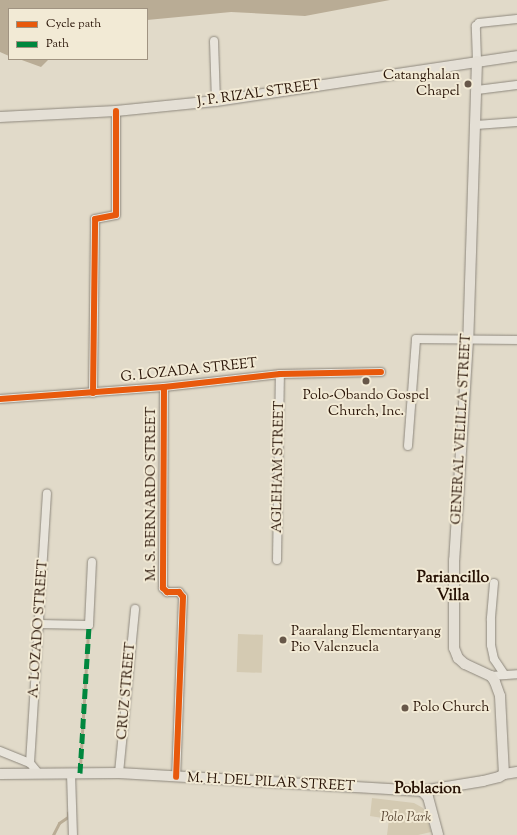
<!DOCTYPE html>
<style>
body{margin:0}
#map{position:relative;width:517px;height:835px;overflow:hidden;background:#e1dac9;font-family:"Sorts Mill Goudy",serif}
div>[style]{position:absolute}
.green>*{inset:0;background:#d4cab2;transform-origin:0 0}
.water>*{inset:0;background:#b9ac95}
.stream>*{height:2.5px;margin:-1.25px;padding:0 1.25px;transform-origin:1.25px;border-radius:1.25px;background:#b9ac95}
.roads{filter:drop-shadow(0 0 1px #8e887d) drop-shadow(0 0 1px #8e887d)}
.minor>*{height:8px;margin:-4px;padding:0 4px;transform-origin:4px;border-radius:4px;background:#e8e4db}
.major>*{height:10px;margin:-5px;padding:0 5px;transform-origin:5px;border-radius:5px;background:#e4dfd5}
.quiet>*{height:5px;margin-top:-2.5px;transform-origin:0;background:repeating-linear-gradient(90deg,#00873e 0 10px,transparent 0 15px)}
.cycleway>*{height:6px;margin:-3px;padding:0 3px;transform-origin:3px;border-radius:3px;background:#e8590c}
.dots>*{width:11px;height:11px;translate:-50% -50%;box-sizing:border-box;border:2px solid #f2ead5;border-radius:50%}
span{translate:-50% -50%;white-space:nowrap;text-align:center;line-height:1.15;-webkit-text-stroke:4px #f2ead5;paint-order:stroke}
.poi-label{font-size:14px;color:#261104}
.right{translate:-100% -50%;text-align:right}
.left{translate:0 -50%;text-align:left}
.street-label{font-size:14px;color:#261104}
.park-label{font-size:14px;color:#5f4d3a;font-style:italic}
.quarter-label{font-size:16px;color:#261104;font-weight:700}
.legend{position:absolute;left:8px;top:8px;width:140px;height:52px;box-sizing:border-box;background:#f2ead5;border:1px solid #a09381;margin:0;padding:5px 7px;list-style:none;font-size:12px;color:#261104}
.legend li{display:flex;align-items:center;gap:8px;height:20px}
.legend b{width:20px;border:1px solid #a09381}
</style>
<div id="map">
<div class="green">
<div style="left:238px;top:634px;width:25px;height:38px;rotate:2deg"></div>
<div style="clip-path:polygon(372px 798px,414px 803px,423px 808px,427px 814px,431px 832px,418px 835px,387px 835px,389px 819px,370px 816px)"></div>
</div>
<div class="water">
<div style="clip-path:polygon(0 0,390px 0,305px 16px,231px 12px,147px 20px,147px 9px,9px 9px,9px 56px,0 52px)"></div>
<div style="clip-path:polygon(19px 59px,49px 59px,41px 67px)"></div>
</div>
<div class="stream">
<div style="left:80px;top:767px;width:135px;rotate:-86.6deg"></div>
<div style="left:53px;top:835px;width:13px;rotate:-63deg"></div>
<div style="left:59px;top:823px;width:11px;rotate:-34deg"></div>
<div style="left:68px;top:817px;width:4px;rotate:-90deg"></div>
</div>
<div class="roads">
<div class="minor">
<div style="left:214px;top:41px;width:60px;rotate:88.1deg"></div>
<div style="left:477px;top:61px;width:35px;rotate:-92deg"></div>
<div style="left:476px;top:26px;width:4px;rotate:-45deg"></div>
<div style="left:479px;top:23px;width:38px;rotate:-6deg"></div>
<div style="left:477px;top:90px;width:40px;rotate:-7.1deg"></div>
<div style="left:476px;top:125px;width:41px;rotate:-4.2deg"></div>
<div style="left:164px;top:387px;width:201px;rotate:90.3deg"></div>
<div style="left:163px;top:588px;width:6px;rotate:45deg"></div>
<div style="left:167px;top:592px;width:12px"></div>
<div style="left:179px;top:592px;width:6px;rotate:51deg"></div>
<div style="left:183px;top:597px;width:180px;rotate:92.2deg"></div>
<div style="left:93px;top:393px;width:174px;rotate:-89.3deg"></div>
<div style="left:95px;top:219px;width:21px;rotate:-11deg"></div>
<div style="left:116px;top:215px;width:104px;rotate:-90deg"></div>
<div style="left:0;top:399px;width:164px;rotate:-4.2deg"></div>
<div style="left:164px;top:387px;width:117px;rotate:-6.4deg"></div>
<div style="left:280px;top:374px;width:101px;rotate:-1.1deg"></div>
<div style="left:408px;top:446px;width:107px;rotate:-85.7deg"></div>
<div style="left:416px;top:339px;width:101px;rotate:0.6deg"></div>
<div style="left:277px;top:560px;width:186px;rotate:-89.1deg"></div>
<div style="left:494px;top:583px;width:37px;rotate:95deg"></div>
<div style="left:491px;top:620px;width:25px;rotate:90deg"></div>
<div style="left:491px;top:645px;width:14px;rotate:78deg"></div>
<div style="left:494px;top:659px;width:18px;rotate:56deg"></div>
<div style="left:39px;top:624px;width:50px;rotate:1.1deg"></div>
<div style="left:89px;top:625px;width:63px;rotate:-87.3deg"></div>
<div style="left:491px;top:676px;width:26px;rotate:-4deg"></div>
<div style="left:0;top:751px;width:32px;rotate:22deg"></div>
<div style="left:30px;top:763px;width:13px;rotate:51deg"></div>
<div style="left:30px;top:763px;width:270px;rotate:-86.4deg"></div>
<div style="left:71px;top:773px;width:62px;rotate:88.2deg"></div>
<div style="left:119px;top:773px;width:165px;rotate:-84.4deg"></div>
</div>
<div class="major">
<div style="left:477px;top:61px;width:279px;rotate:91.8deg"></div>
<div style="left:468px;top:340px;width:220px;rotate:93.6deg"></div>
<div style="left:454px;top:560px;width:88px;rotate:90deg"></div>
<div style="left:454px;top:648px;width:11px;rotate:68deg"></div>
<div style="left:458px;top:658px;width:9px;rotate:41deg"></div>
<div style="left:465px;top:664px;width:29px;rotate:25deg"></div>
<div style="left:491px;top:676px;width:7px;rotate:56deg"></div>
<div style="left:495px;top:682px;width:15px;rotate:70deg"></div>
<div style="left:500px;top:696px;width:78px;rotate:87.1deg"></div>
<div style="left:0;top:117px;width:116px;rotate:-3deg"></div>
<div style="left:116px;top:111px;width:100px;rotate:-5.7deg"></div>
<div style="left:216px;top:101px;width:304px;rotate:-8.5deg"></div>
<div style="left:0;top:774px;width:119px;rotate:-0.5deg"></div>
<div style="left:119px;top:773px;width:304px;rotate:3.4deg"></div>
<div style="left:422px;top:791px;width:62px;rotate:-9.3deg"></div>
<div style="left:483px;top:781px;width:16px;rotate:-14deg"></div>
<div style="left:499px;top:777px;width:6px;rotate:-31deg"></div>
<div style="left:504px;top:774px;width:13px;rotate:-9deg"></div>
<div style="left:422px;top:791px;width:8px;rotate:45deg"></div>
<div style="left:428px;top:797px;width:39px;rotate:75deg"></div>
</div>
</div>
<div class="quiet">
<div style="left:80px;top:773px;width:148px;rotate:-86.5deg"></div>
</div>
<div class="cycleway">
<div style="left:164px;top:387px;width:201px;rotate:90.3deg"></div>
<div style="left:163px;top:588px;width:6px;rotate:45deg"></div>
<div style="left:167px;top:592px;width:12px"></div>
<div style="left:179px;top:592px;width:6px;rotate:51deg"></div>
<div style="left:183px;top:597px;width:180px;rotate:92.2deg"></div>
<div style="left:93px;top:393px;width:174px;rotate:-89.3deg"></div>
<div style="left:95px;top:219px;width:21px;rotate:-11deg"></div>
<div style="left:116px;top:215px;width:104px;rotate:-90deg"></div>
<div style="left:0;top:399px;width:164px;rotate:-4.2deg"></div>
<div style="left:164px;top:387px;width:117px;rotate:-6.4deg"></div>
<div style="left:280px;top:374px;width:101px;rotate:-1.1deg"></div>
</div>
<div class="dots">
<div style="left:468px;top:84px;background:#675749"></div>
<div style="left:366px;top:381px;background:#675749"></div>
<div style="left:283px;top:640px;background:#675749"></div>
<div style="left:405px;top:708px;background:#675749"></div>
</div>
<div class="poi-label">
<span class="right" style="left:460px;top:84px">Catanghalan<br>Chapel</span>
<span style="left:366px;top:404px">Polo-Obando Gospel<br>Church, Inc.</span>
<span class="left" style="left:291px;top:640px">Paaralang Elementaryang<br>Pio Valenzuela</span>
<span class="left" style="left:413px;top:708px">Polo Church</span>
</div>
<div class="street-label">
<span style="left:259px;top:94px;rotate:-8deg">J. P. RIZAL STREET</span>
<span style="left:189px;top:371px;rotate:-6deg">G. LOZADA STREET</span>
<span style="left:462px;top:429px;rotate:-87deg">GENERAL VELILLA STREET</span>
<span style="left:279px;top:467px;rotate:-89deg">AGLEHAM STREET</span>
<span style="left:152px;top:494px;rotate:-90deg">M. S. BERNARDO STREET</span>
<span style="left:39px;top:629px;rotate:-86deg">A. LOZADO STREET</span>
<span style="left:127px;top:691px;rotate:-85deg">CRUZ STREET</span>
<span style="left:271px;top:783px;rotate:3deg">M. H. DEL PILAR STREET</span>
</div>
<div class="park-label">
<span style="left:406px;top:818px">Polo Park</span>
</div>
<div class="quarter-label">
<span style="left:453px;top:588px">Pariancillo<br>Villa</span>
<span style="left:428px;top:790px">Poblacion</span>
</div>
<ul class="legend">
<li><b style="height:5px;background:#e8590c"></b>Cycle path</li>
<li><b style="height:5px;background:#00873e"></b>Path</li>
</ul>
</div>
